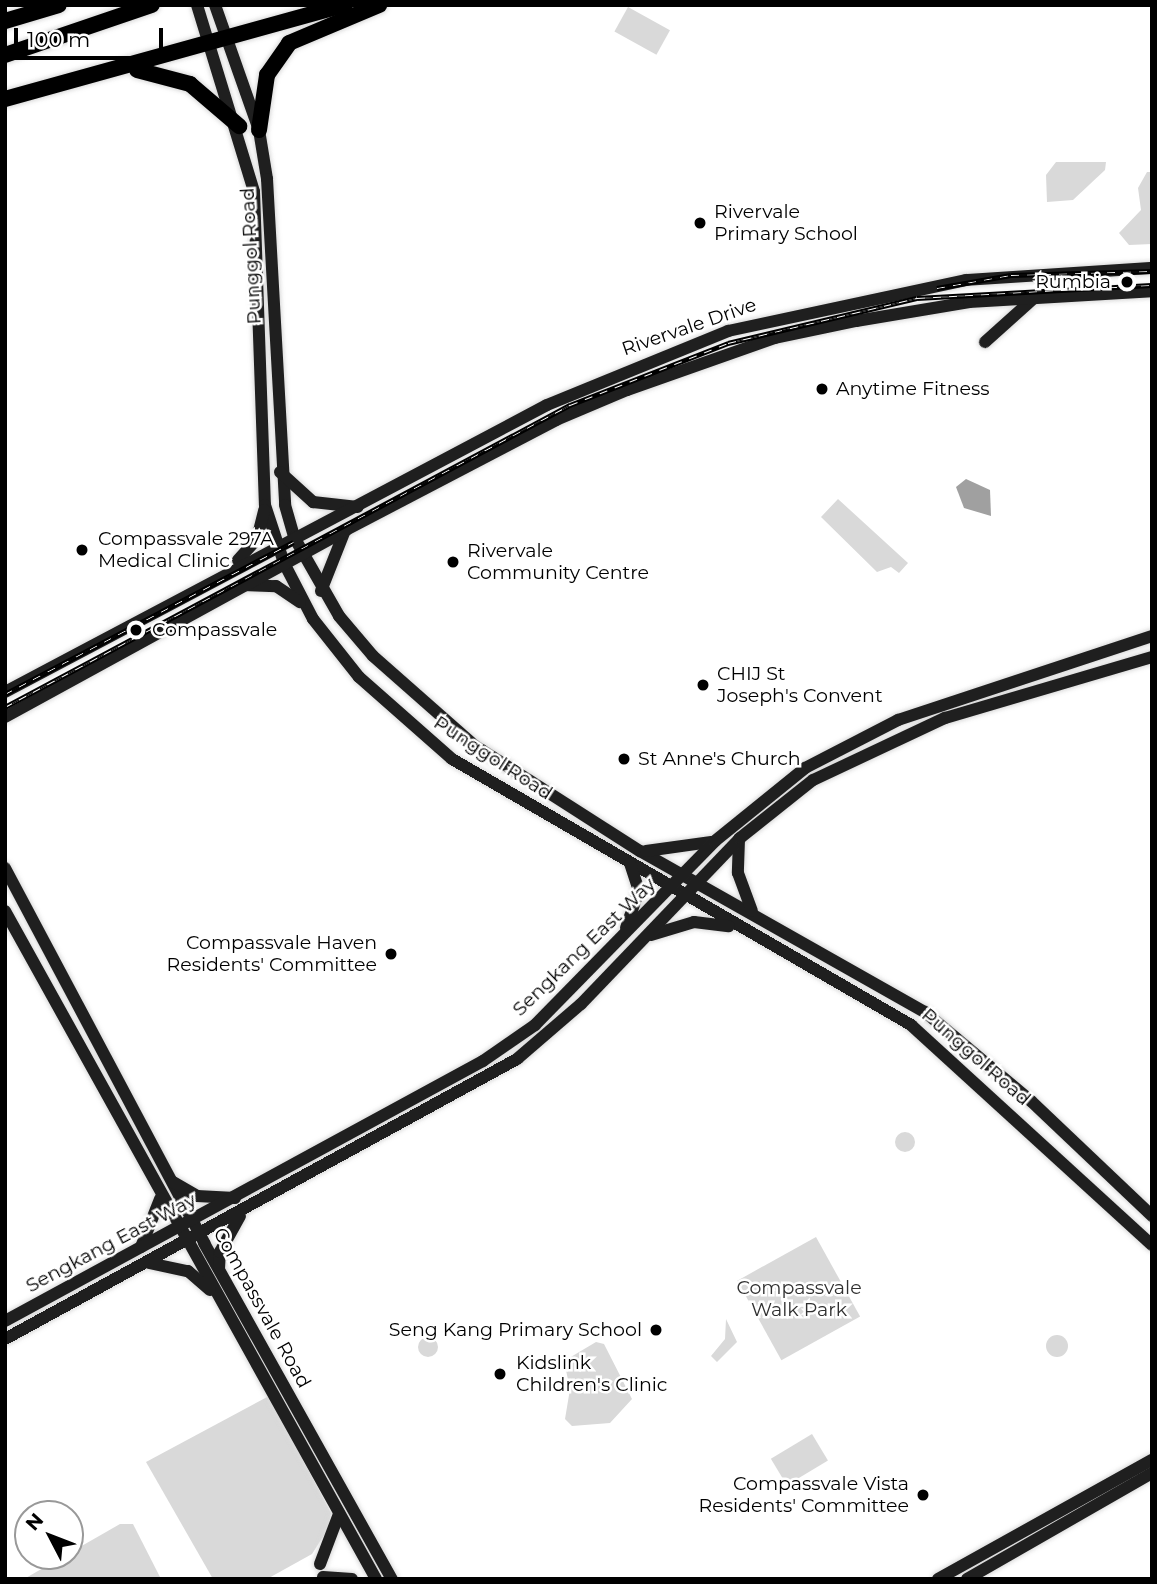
<!DOCTYPE html>
<style>
body{margin:0}
#map{position:relative;width:1157px;height:1584px;overflow:hidden;background:#fff;font-family:Montserrat,sans-serif}
div>[style]{position:absolute}
.green>*{inset:0;background:#d9d9d9;transform-origin:0 0}
.round{border-radius:50%}
.water>*{inset:0;background:#a0a0a0}
.roads{filter:drop-shadow(0 0 2px #dbdbdb) drop-shadow(0 0 2px #dbdbdb)}
.secondary>*{height:12px;margin:-6px;padding:0 6px;transform-origin:6px;border-radius:6px;background:#1f1f1f}
.highway>*{height:16px;margin:-8px;padding:0 8px;transform-origin:8px;border-radius:8px;background:#000}
.rail>*{height:5px;margin-top:-2.5px;transform-origin:0;background:repeating-linear-gradient(90deg,#fff 0 8px,#000 0 16px);box-sizing:border-box;border-block:2px solid #000}
.dots>*{width:19px;height:19px;translate:-50% -50%;box-sizing:border-box;border:4px solid #fff;border-radius:50%}
span{translate:-50% -50%;white-space:nowrap;text-align:center;line-height:1.15;-webkit-text-stroke:5px #fff;paint-order:stroke}
.poi-label{font-size:19px;color:#000}
.left{translate:0 -50%;text-align:left}
.right{translate:-100% -50%;text-align:right}
.street-label{font-size:19px;color:#000}
.park-label{font-size:19px;color:#303030}
.frame{position:absolute;inset:0;border:7px solid #000;pointer-events:none}
.north{position:absolute;left:14px;top:1500px;width:70px;height:70px;box-sizing:border-box;background:#fff;border:2px solid #999;border-radius:50%;rotate:312deg;font-size:19px;font-weight:700;line-height:28px;text-align:center;color:#000}
.north::after{content:'';display:block;margin:auto;width:24px;height:32px;background:#000;clip-path:polygon(50% 0,100% 100%,50% 72%,0 100%)}
.scale{position:absolute;left:14px;top:28px;width:149px;height:32px;box-sizing:border-box;border:4px solid #000;border-top:0;padding-left:9px;font-size:21px;line-height:24px;white-space:nowrap;color:#000;-webkit-text-stroke:5px #fff;paint-order:stroke}
</style>
<div id="map">
<div class="green">
<div style="left:628px;top:7px;width:48px;height:28px;rotate:29deg"></div>
<div style="clip-path:polygon(1056px 162px,1106px 162px,1105px 170px,1073px 200px,1047px 202px,1046px 175px)"></div>
<div style="clip-path:polygon(1147px 172px,1152px 172px,1152px 244px,1129px 245px,1119px 233px,1141px 210px,1138px 188px)"></div>
<div style="clip-path:polygon(838px 499px,908px 563px,899px 573px,891px 567px,877px 572px,821px 517px)"></div>
<div class="round" style="left:895px;top:1132px;width:20px;height:20px"></div>
<div style="left:816px;top:1237px;width:91px;height:90px;rotate:61deg"></div>
<div style="clip-path:polygon(726px 1319px,737px 1342px,717px 1362px,711px 1356px,725px 1339px)"></div>
<div class="round" style="left:1046px;top:1335px;width:22px;height:22px"></div>
<div class="round" style="left:418px;top:1337px;width:20px;height:20px"></div>
<div style="clip-path:polygon(596px 1342px,604px 1344px,632px 1399px,610px 1423px,572px 1426px,565px 1419px,570px 1389px,564px 1361px)"></div>
<div style="clip-path:polygon(269px 1396px,331px 1513px,328px 1529px,312px 1554px,267px 1579px,213px 1579px,146px 1462px)"></div>
<div style="left:812px;top:1434px;width:31px;height:48px;rotate:59deg"></div>
<div style="clip-path:polygon(120px 1524px,133px 1524px,161px 1579px,24px 1579px)"></div>
</div>
<div class="water">
<div style="clip-path:polygon(966px 479px,990px 490px,991px 516px,964px 508px,956px 487px)"></div>
</div>
<div class="roads">
<div class="secondary">
<div style="left:197px;top:5px;width:195px;rotate:73deg"></div>
<div style="left:254px;top:192px;width:313px;rotate:88deg"></div>
<div style="left:265px;top:505px;width:61px;rotate:71.9deg"></div>
<div style="left:284px;top:563px;width:63px;rotate:62.6deg"></div>
<div style="left:313px;top:619px;width:74px;rotate:51.6deg"></div>
<div style="left:359px;top:677px;width:124px;rotate:41.4deg"></div>
<div style="left:452px;top:759px;width:531px;rotate:30.09deg"></div>
<div style="left:911px;top:1025px;width:326px;rotate:42.4deg"></div>
<div style="left:215px;top:5px;width:133px;rotate:70.6deg"></div>
<div style="left:259px;top:130px;width:50px;rotate:80.7deg"></div>
<div style="left:267px;top:179px;width:326px;rotate:86.8deg"></div>
<div style="left:285px;top:505px;width:33px;rotate:74deg"></div>
<div style="left:294px;top:537px;width:91px;rotate:60.3deg"></div>
<div style="left:339px;top:616px;width:52px;rotate:49.6deg"></div>
<div style="left:373px;top:656px;width:135px;rotate:41.4deg"></div>
<div style="left:474px;top:745px;width:197px;rotate:32.6deg"></div>
<div style="left:640px;top:851px;width:327px;rotate:29.5deg"></div>
<div style="left:925px;top:1012px;width:138px;rotate:40deg"></div>
<div style="left:1031px;top:1101px;width:167px;rotate:43.5deg"></div>
<div style="left:985px;top:342px;width:64px;rotate:-41.9deg"></div>
<div style="left:280px;top:472px;width:45px;rotate:42.3deg"></div>
<div style="left:313px;top:502px;width:45px;rotate:6.3deg"></div>
<div style="left:238px;top:560px;width:28px;rotate:-48deg"></div>
<div style="left:257px;top:539px;width:30px;rotate:-76deg"></div>
<div style="left:243px;top:585px;width:33px;rotate:2deg"></div>
<div style="left:276px;top:586px;width:29px;rotate:34deg"></div>
<div style="left:321px;top:591px;width:62px;rotate:-68.4deg"></div>
<div style="left:5px;top:692px;width:613px;rotate:-27.9deg"></div>
<div style="left:547px;top:405px;width:196px;rotate:-22.2deg"></div>
<div style="left:728px;top:331px;width:243px;rotate:-12.1deg"></div>
<div style="left:966px;top:280px;width:186px;rotate:-3.7deg"></div>
<div style="left:5px;top:717px;width:389px;rotate:-28.7deg"></div>
<div style="left:346px;top:530px;width:237px;rotate:-27.6deg"></div>
<div style="left:556px;top:420px;width:77px;rotate:-22.9deg"></div>
<div style="left:627px;top:390px;width:157px;rotate:-19.4deg"></div>
<div style="left:775px;top:338px;width:83px;rotate:-11.9deg"></div>
<div style="left:856px;top:321px;width:115px;rotate:-9.5deg"></div>
<div style="left:969px;top:302px;width:183px;rotate:-3.4deg"></div>
<div style="left:739px;top:839px;width:34px;rotate:92deg"></div>
<div style="left:738px;top:873px;width:40px;rotate:69.8deg"></div>
<div style="left:646px;top:851px;width:66px;rotate:-7.9deg"></div>
<div style="left:5px;top:868px;width:425px;rotate:62deg"></div>
<div style="left:204px;top:1243px;width:385px;rotate:60.8deg"></div>
<div style="left:5px;top:911px;width:764px;rotate:60.95deg"></div>
<div style="left:626px;top:928px;width:39px;rotate:-71deg"></div>
<div style="left:639px;top:891px;width:29px;rotate:-108deg"></div>
<div style="left:651px;top:935px;width:45px;rotate:-16.8deg"></div>
<div style="left:694px;top:922px;width:35px;rotate:7deg"></div>
<div style="left:173px;top:1182px;width:28px;rotate:30deg"></div>
<div style="left:197px;top:1196px;width:38px;rotate:3deg"></div>
<div style="left:141px;top:1247px;width:52px;rotate:-68.4deg"></div>
<div style="left:149px;top:1263px;width:40px;rotate:12deg"></div>
<div style="left:188px;top:1271px;width:29px;rotate:41deg"></div>
<div style="left:219px;top:1269px;width:17px;rotate:-87deg"></div>
<div style="left:220px;top:1252px;width:41px;rotate:-60.9deg"></div>
<div style="left:5px;top:1321px;width:544px;rotate:-28.54deg"></div>
<div style="left:483px;top:1061px;width:63px;rotate:-34.7deg"></div>
<div style="left:535px;top:1025px;width:257px;rotate:-45.6deg"></div>
<div style="left:715px;top:841px;width:116px;rotate:-39deg"></div>
<div style="left:805px;top:768px;width:105px;rotate:-27.3deg"></div>
<div style="left:898px;top:720px;width:268px;rotate:-18.3deg"></div>
<div style="left:5px;top:1339px;width:584px;rotate:-28.67deg"></div>
<div style="left:517px;top:1059px;width:84px;rotate:-40.7deg"></div>
<div style="left:581px;top:1004px;width:230px;rotate:-46.2deg"></div>
<div style="left:740px;top:838px;width:93px;rotate:-38.5deg"></div>
<div style="left:813px;top:780px;width:146px;rotate:-25.2deg"></div>
<div style="left:945px;top:718px;width:216px;rotate:-16.4deg"></div>
<div style="left:320px;top:1564px;width:53px;rotate:-69.2deg"></div>
<div style="left:323px;top:1577px;width:29px;rotate:4deg"></div>
<div style="left:938px;top:1579px;width:245px;rotate:-29.1deg"></div>
<div style="left:967px;top:1579px;width:213px;rotate:-29.8deg"></div>
</div>
<div class="highway">
<div style="left:5px;top:21px;width:56px;rotate:-16.5deg"></div>
<div style="left:5px;top:55px;width:155px;rotate:-18.8deg"></div>
<div style="left:137px;top:70px;width:55px;rotate:14.8deg"></div>
<div style="left:190px;top:84px;width:65px;rotate:40.6deg"></div>
<div style="left:5px;top:99px;width:353px;rotate:-15.5deg"></div>
<div style="left:259px;top:130px;width:56px;rotate:-81.7deg"></div>
<div style="left:267px;top:75px;width:39px;rotate:-55deg"></div>
<div style="left:289px;top:43px;width:98px;rotate:-22.9deg"></div>
</div>
</div>
<div class="rail">
<div style="left:937px;top:288px;width:75px;rotate:-10deg"></div>
<div style="left:1011px;top:275px;width:141px;rotate:-1.6deg"></div>
<div style="left:5px;top:694px;width:326px;rotate:-27.8deg"></div>
<div style="left:5px;top:707px;width:641px;rotate:-28.13deg"></div>
<div style="left:570px;top:405px;width:170px;rotate:-21.4deg"></div>
<div style="left:728px;top:343px;width:194px;rotate:-13.4deg"></div>
<div style="left:917px;top:298px;width:235px;rotate:-3.2deg"></div>
</div>
<div class="dots">
<div style="left:700px;top:223px;background:#000"></div>
<div style="left:1127px;top:282px;background:#000"></div>
<div style="left:822px;top:389px;background:#000"></div>
<div style="left:82px;top:550px;background:#000"></div>
<div style="left:453px;top:562px;background:#000"></div>
<div style="left:136px;top:630px;background:#000"></div>
<div style="left:703px;top:685px;background:#000"></div>
<div style="left:624px;top:759px;background:#000"></div>
<div style="left:391px;top:954px;background:#000"></div>
<div style="left:656px;top:1330px;background:#000"></div>
<div style="left:500px;top:1374px;background:#000"></div>
<div style="left:923px;top:1495px;background:#000"></div>
</div>
<div class="poi-label">
<span class="left" style="left:714px;top:223px">Rivervale<br>Primary School</span>
<span class="right" style="left:1111px;top:282px">Rumbia</span>
<span class="left" style="left:836px;top:389px">Anytime Fitness</span>
<span class="left" style="left:98px;top:550px">Compassvale 297A<br>Medical Clinic</span>
<span class="left" style="left:467px;top:562px">Rivervale<br>Community Centre</span>
<span class="left" style="left:152px;top:630px">Compassvale</span>
<span class="left" style="left:717px;top:685px">CHIJ St<br>Joseph's Convent</span>
<span class="left" style="left:638px;top:759px">St Anne's Church</span>
<span class="right" style="left:377px;top:954px">Compassvale Haven<br>Residents' Committee</span>
<span class="right" style="left:642px;top:1330px">Seng Kang Primary School</span>
<span class="left" style="left:516px;top:1374px">Kidslink<br>Children's Clinic</span>
<span class="right" style="left:909px;top:1495px">Compassvale Vista<br>Residents' Committee</span>
</div>
<div class="street-label">
<span style="left:251px;top:256px;rotate:-93deg">Punggol Road</span>
<span style="left:689px;top:327px;rotate:-19deg">Rivervale Drive</span>
<span style="left:493px;top:758px;rotate:33deg">Punggol Road</span>
<span style="left:584px;top:947px;rotate:-44deg">Sengkang East Way</span>
<span style="left:976px;top:1057px;rotate:41deg">Punggol Road</span>
<span style="left:111px;top:1243px;rotate:-28deg">Sengkang East Way</span>
<span style="left:262px;top:1308px;rotate:61deg">Compassvale Road</span>
</div>
<div class="park-label">
<span style="left:799px;top:1299px">Compassvale<br>Walk Park</span>
</div>
<div class="frame"></div>
<div class="north">N</div>
<div class="scale">100 m</div>
</div>
